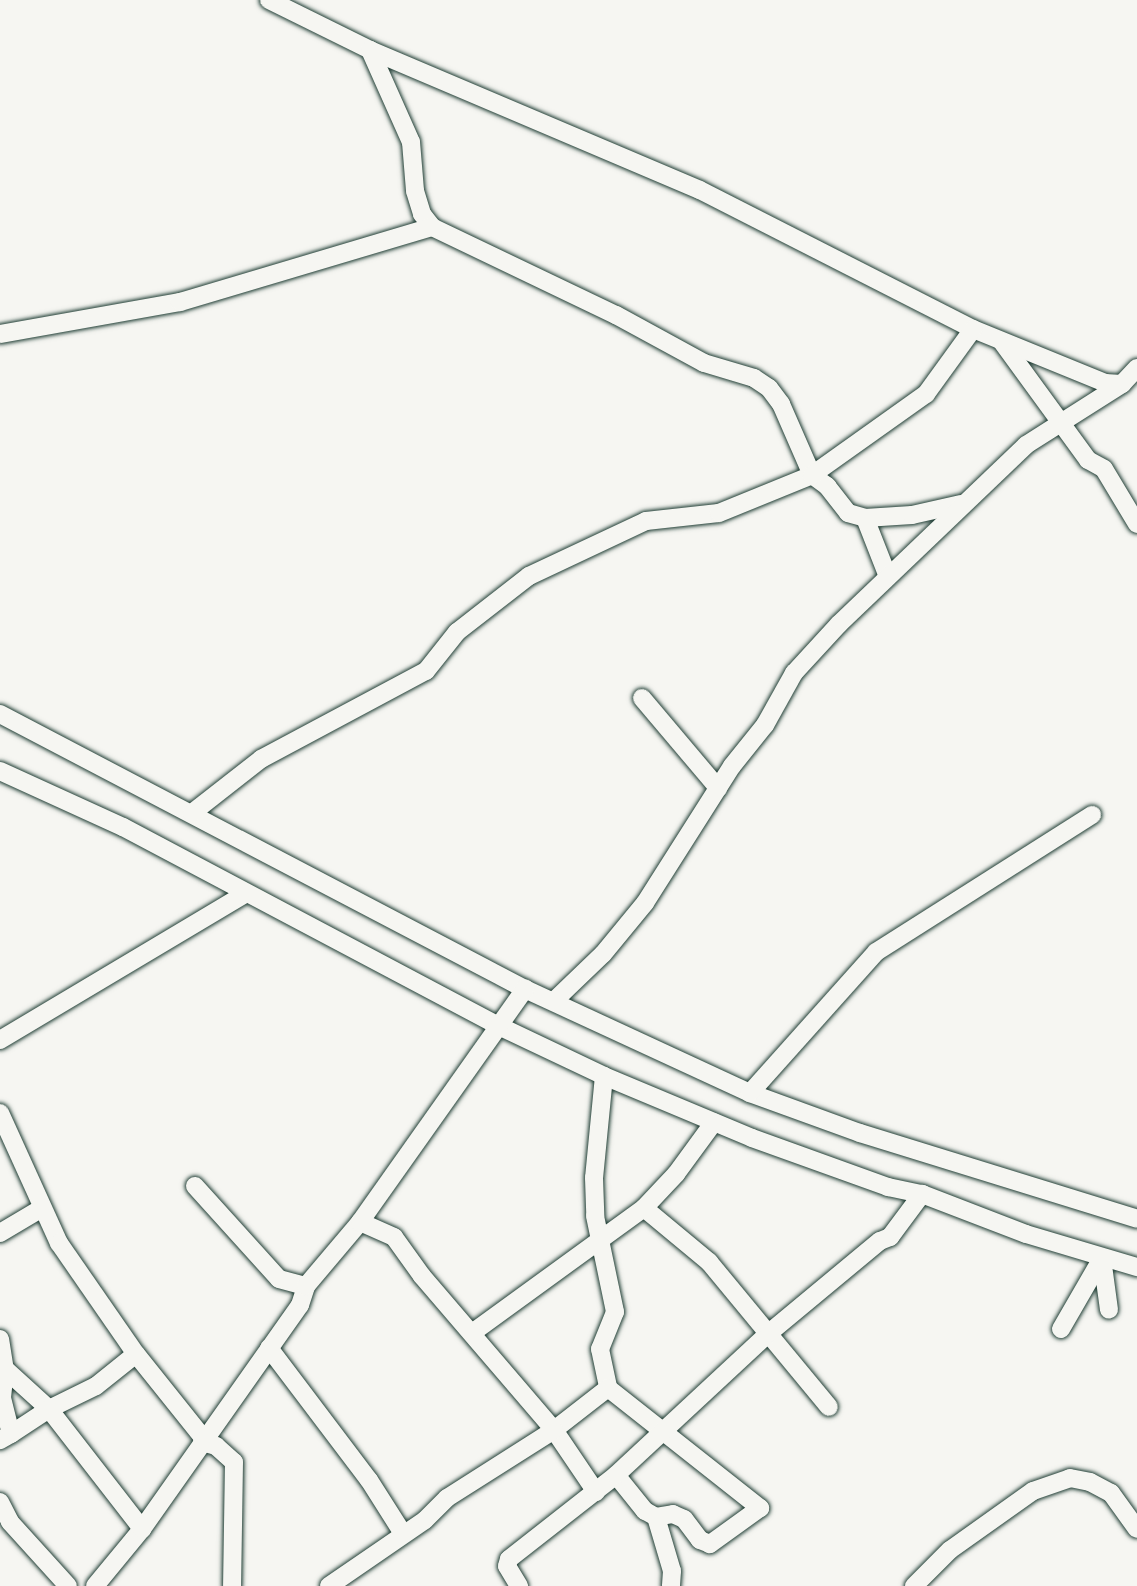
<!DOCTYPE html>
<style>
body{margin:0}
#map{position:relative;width:1137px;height:1586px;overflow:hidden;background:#f6f6f2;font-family:Mali,sans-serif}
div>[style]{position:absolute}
.roads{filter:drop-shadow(0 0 2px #1f3d34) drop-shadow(0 0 2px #1f3d34)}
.minor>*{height:18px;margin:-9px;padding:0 9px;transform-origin:9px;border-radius:9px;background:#f6f6f2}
span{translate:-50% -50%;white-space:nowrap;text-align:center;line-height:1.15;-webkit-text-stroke:4.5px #f6f6f2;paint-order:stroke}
</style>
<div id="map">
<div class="roads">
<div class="minor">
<div style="left:269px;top:0;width:113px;rotate:26.3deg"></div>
<div style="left:370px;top:50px;width:358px;rotate:23deg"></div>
<div style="left:700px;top:190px;width:306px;rotate:27deg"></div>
<div style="left:973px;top:329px;width:143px;rotate:22.2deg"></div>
<div style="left:1105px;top:383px;width:17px;rotate:3deg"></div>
<div style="left:370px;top:50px;width:101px;rotate:66deg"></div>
<div style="left:411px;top:142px;width:49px;rotate:85.3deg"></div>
<div style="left:415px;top:191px;width:24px;rotate:73deg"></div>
<div style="left:422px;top:214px;width:16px;rotate:52deg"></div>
<div style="left:432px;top:227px;width:204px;rotate:25.6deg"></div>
<div style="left:616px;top:315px;width:100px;rotate:28.6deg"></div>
<div style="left:704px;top:363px;width:52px;rotate:16.7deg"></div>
<div style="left:754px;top:378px;width:18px;rotate:34deg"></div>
<div style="left:769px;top:388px;width:20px;rotate:53deg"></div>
<div style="left:781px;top:404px;width:77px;rotate:66.4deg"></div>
<div style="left:812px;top:475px;width:19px;rotate:36deg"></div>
<div style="left:827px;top:486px;width:34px;rotate:52deg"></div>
<div style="left:848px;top:513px;width:18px;rotate:16deg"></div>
<div style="left:865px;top:518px;width:47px;rotate:-3.7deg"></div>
<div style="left:912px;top:515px;width:50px;rotate:-12.7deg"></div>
<div style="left:0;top:334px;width:183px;rotate:-10.1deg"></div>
<div style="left:180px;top:302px;width:263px;rotate:-16.6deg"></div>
<div style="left:1002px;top:342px;width:146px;rotate:53.9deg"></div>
<div style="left:1088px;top:460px;width:18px;rotate:29deg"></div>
<div style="left:1104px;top:469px;width:64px;rotate:59deg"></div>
<div style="left:865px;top:518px;width:60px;rotate:68.6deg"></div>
<div style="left:642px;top:698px;width:118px;rotate:49.8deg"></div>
<div style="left:0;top:714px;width:593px;rotate:27.65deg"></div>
<div style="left:525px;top:989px;width:248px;rotate:24.8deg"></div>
<div style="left:750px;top:1093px;width:117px;rotate:20deg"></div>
<div style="left:860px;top:1133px;width:290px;rotate:17.2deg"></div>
<div style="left:0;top:771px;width:135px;rotate:24.5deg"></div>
<div style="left:123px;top:827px;width:428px;rotate:27.9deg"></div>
<div style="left:501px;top:1027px;width:114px;rotate:25.4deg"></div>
<div style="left:604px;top:1076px;width:160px;rotate:22.7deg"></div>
<div style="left:752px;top:1138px;width:145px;rotate:19.8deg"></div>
<div style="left:888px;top:1187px;width:35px;rotate:12deg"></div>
<div style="left:922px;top:1194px;width:111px;rotate:21deg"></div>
<div style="left:1026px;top:1234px;width:116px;rotate:16.6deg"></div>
<div style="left:192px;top:813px;width:88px;rotate:-38deg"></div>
<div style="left:261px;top:759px;width:187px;rotate:-28.1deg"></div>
<div style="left:426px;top:671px;width:50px;rotate:-51.5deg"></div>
<div style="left:457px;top:632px;width:91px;rotate:-37.9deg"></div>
<div style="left:529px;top:576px;width:129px;rotate:-25.2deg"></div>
<div style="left:646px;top:521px;width:73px;rotate:-6.3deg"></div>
<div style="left:719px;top:513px;width:100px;rotate:-22.2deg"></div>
<div style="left:812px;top:475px;width:140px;rotate:-35.4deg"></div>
<div style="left:926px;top:394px;width:80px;rotate:-54.1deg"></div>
<div style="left:555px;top:1000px;width:66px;rotate:-43.8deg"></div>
<div style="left:603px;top:954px;width:66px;rotate:-50.5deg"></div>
<div style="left:645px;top:903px;width:162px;rotate:-57.6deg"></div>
<div style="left:732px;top:766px;width:53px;rotate:-51.2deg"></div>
<div style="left:765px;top:725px;width:60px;rotate:-60.9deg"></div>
<div style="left:794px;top:673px;width:67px;rotate:-47.4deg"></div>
<div style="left:839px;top:624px;width:259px;rotate:-43.7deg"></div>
<div style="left:1026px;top:445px;width:114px;rotate:-32.4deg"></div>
<div style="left:1122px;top:384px;width:22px;rotate:-47deg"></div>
<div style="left:0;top:1040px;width:287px;rotate:-30.8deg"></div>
<div style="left:604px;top:1076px;width:102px;rotate:95.6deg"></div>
<div style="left:594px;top:1178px;width:38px;rotate:88deg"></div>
<div style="left:595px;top:1216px;width:98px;rotate:78.2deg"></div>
<div style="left:615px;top:1312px;width:40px;rotate:112deg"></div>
<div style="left:600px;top:1349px;width:40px;rotate:78deg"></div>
<div style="left:608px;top:1388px;width:194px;rotate:38.3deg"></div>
<div style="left:760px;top:1508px;width:62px;rotate:144.2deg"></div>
<div style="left:710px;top:1544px;width:11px;rotate:-158deg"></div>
<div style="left:700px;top:1540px;width:26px;rotate:-127deg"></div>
<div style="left:684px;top:1519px;width:12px;rotate:-156deg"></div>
<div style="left:673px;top:1514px;width:17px;rotate:170deg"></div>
<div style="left:656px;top:1517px;width:13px;rotate:-151deg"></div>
<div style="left:645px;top:1511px;width:46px;rotate:-128.9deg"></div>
<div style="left:750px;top:1093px;width:189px;rotate:-48.2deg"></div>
<div style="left:876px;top:952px;width:256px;rotate:-32.4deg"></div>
<div style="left:0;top:1113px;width:143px;rotate:65.6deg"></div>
<div style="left:59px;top:1243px;width:135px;rotate:55.3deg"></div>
<div style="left:195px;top:1186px;width:125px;rotate:47.9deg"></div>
<div style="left:279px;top:1279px;width:28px;rotate:15deg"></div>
<div style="left:644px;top:1208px;width:85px;rotate:39.7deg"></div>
<div style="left:709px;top:1262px;width:188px;rotate:50.4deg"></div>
<div style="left:0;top:1233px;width:49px;rotate:-30.8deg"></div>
<div style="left:1061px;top:1329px;width:82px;rotate:-60deg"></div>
<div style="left:1102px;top:1258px;width:52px;rotate:82.3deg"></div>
<div style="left:472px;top:1333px;width:213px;rotate:-36deg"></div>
<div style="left:644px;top:1208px;width:47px;rotate:-46.7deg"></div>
<div style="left:676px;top:1174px;width:64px;rotate:-53.8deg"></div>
<div style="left:0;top:1339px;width:30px;rotate:81deg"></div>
<div style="left:5px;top:1369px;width:29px;rotate:96deg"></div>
<div style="left:2px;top:1398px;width:37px;rotate:76deg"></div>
<div style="left:11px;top:1434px;width:13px;rotate:151deg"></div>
<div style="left:269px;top:1348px;width:166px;rotate:52.9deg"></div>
<div style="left:369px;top:1480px;width:62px;rotate:57.6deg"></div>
<div style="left:5px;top:1369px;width:59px;rotate:42.3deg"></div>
<div style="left:49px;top:1409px;width:52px;rotate:-26.1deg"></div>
<div style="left:96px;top:1386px;width:51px;rotate:-38.7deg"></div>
<div style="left:136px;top:1354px;width:109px;rotate:51.3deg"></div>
<div style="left:11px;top:1434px;width:45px;rotate:-33.3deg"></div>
<div style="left:49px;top:1409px;width:152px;rotate:52.2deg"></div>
<div style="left:202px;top:1442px;width:15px;rotate:16deg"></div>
<div style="left:216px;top:1446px;width:24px;rotate:42deg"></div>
<div style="left:234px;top:1462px;width:124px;rotate:90.9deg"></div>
<div style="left:596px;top:1492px;width:75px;rotate:-124.1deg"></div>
<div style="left:554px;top:1430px;width:68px;rotate:-37.9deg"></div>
<div style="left:0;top:1502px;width:22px;rotate:63deg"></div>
<div style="left:10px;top:1522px;width:86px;rotate:47.8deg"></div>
<div style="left:656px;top:1517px;width:56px;rotate:73.5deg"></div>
<div style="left:672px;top:1571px;width:15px;rotate:94deg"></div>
<div style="left:95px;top:1586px;width:74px;rotate:-50.5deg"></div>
<div style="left:142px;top:1529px;width:274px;rotate:-54.8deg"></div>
<div style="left:300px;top:1305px;width:20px;rotate:-72deg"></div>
<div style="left:306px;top:1286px;width:84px;rotate:-49.8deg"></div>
<div style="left:360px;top:1222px;width:286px;rotate:-54.7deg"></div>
<div style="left:329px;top:1586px;width:116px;rotate:-34.5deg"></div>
<div style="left:425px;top:1520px;width:31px;rotate:-45deg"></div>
<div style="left:447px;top:1498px;width:127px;rotate:-32.4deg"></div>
<div style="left:554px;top:1430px;width:203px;rotate:-130.6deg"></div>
<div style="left:422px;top:1276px;width:48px;rotate:-125.7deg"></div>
<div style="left:394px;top:1237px;width:37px;rotate:-156deg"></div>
<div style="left:519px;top:1586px;width:23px;rotate:-121deg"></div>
<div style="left:507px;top:1566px;width:7px;rotate:-74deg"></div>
<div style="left:509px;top:1559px;width:136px;rotate:-38.1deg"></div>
<div style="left:616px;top:1475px;width:209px;rotate:-42.9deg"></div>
<div style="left:769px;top:1333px;width:144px;rotate:-39.7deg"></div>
<div style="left:880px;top:1241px;width:11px;rotate:-22deg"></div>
<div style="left:890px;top:1237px;width:54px;rotate:-53.3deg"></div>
<div style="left:914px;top:1586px;width:51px;rotate:-45deg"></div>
<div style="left:950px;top:1550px;width:102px;rotate:-35.4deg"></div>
<div style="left:1033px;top:1491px;width:39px;rotate:-19deg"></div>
<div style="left:1070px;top:1478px;width:20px;rotate:11deg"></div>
<div style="left:1090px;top:1482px;width:24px;rotate:28deg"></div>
<div style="left:1111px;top:1493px;width:44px;rotate:54.2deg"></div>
</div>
</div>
</div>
